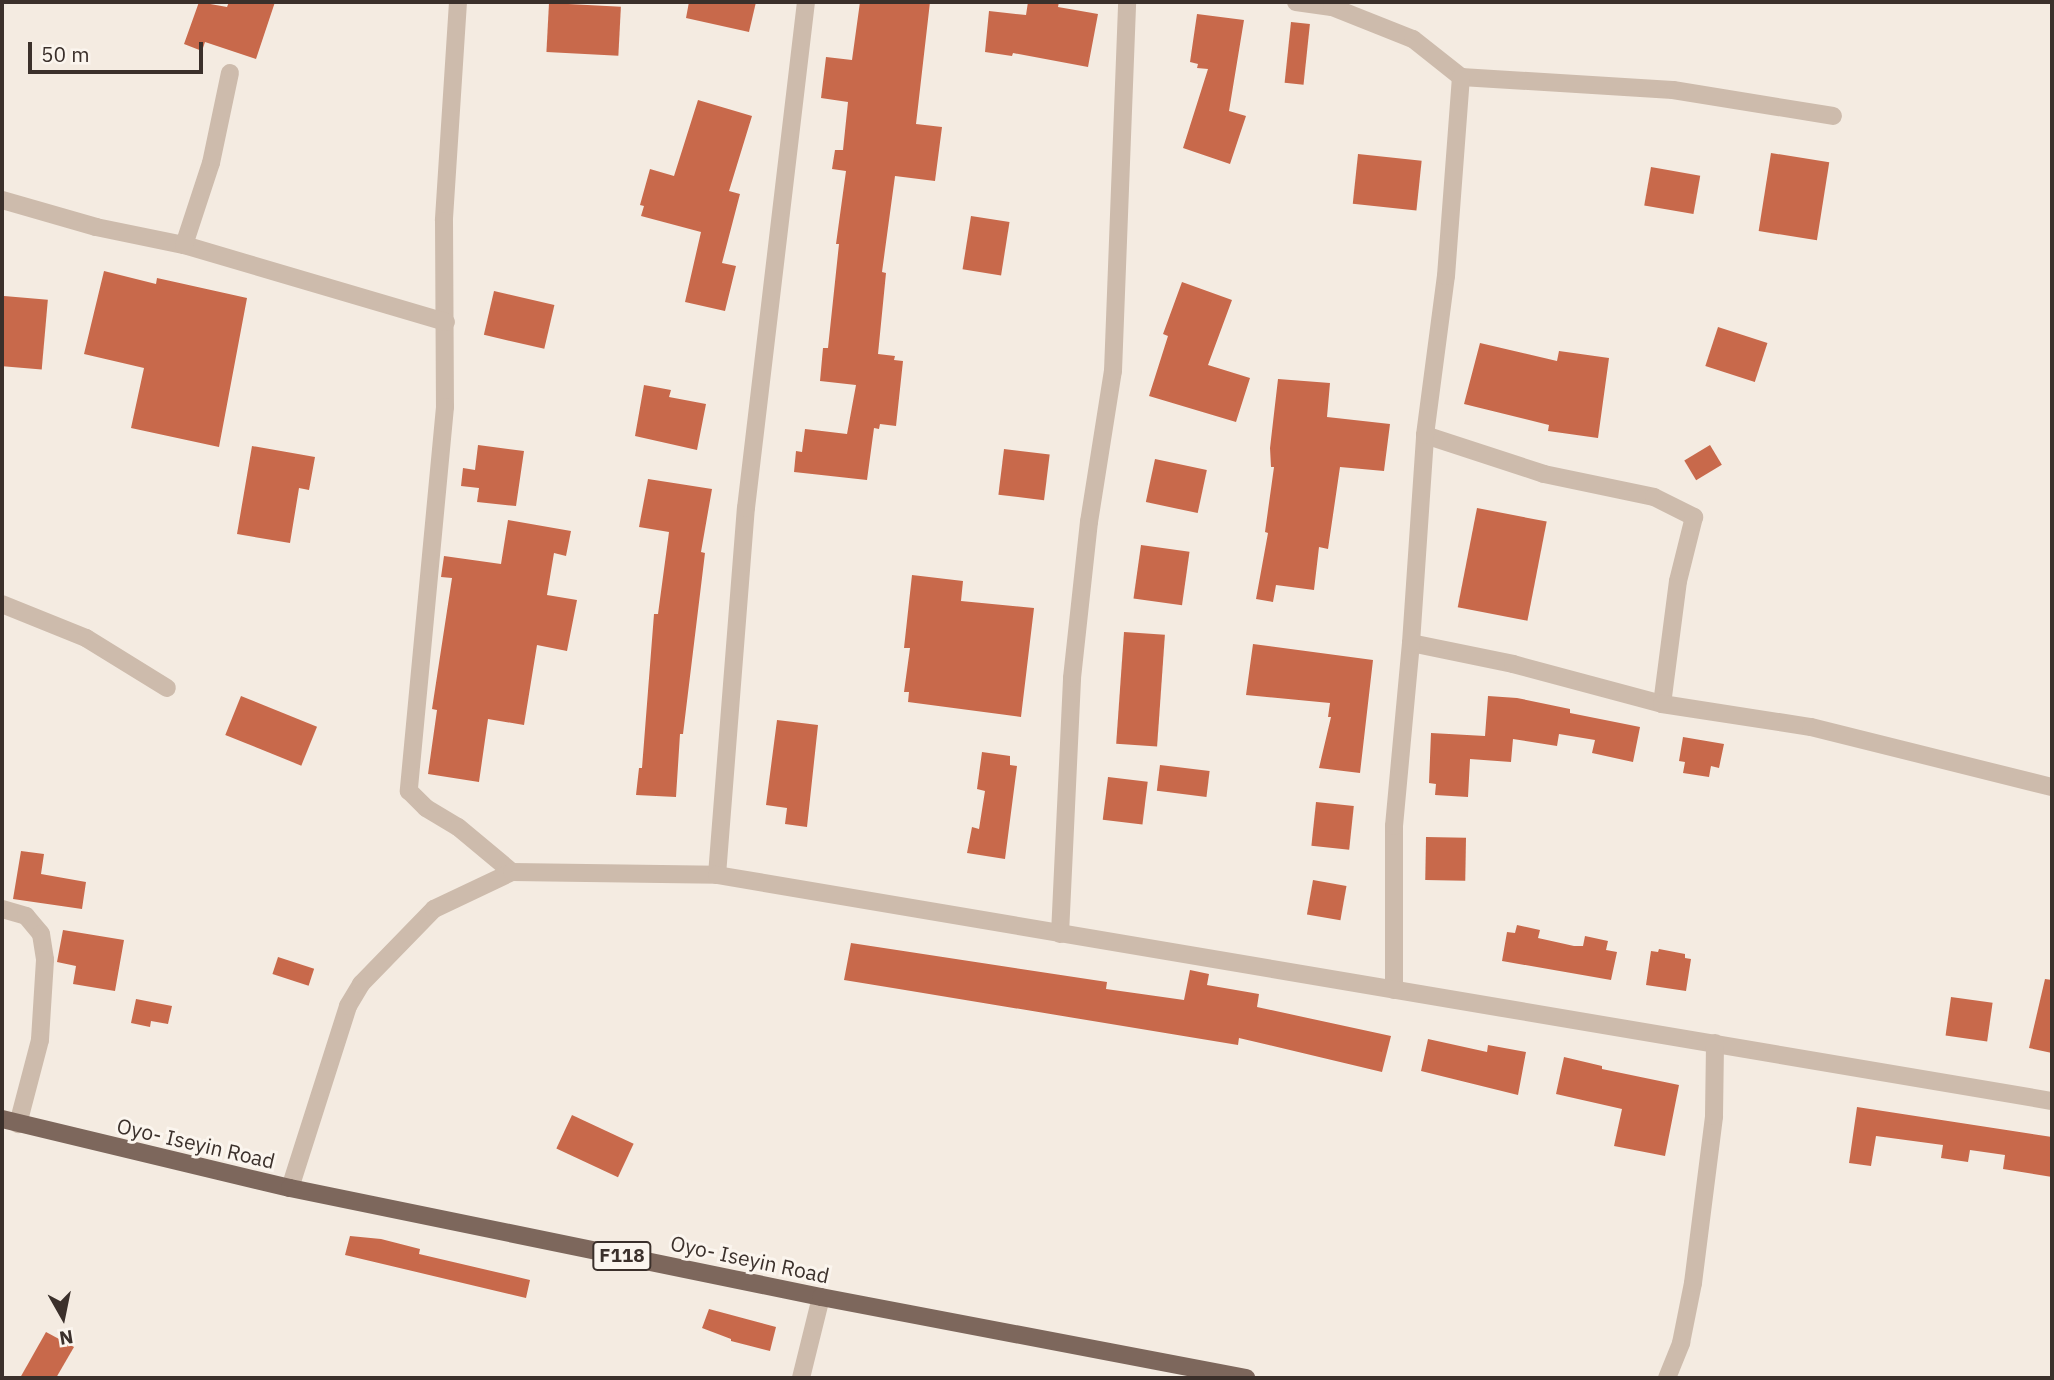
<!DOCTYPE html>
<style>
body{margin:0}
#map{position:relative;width:2054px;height:1380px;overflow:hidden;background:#f4ebe1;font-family:"IBM Plex Sans",sans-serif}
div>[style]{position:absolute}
.building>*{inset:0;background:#c8694b;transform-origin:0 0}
.minor>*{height:18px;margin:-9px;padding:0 9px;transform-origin:9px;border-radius:9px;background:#cdbbac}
.major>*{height:18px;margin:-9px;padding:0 9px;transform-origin:9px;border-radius:9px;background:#7d675c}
span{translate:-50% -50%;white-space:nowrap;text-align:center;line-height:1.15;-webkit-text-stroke:6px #fbf5ee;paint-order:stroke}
.shield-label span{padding:2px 5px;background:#fbf5ee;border:2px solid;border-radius:5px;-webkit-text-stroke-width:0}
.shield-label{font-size:19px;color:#3b302b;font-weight:700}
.street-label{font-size:21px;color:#3b302b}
.frame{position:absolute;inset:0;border:4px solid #3b302b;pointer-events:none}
.north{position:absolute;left:28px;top:1282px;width:70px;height:70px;-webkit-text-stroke:5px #fbf5ee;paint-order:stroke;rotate:171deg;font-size:19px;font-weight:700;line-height:28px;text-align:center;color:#3b302b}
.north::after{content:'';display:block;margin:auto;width:24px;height:32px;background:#3b302b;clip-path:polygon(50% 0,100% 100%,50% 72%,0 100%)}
.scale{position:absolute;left:28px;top:42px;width:175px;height:32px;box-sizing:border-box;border:4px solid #3b302b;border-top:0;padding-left:9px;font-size:21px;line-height:24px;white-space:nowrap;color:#3b302b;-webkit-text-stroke:5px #fbf5ee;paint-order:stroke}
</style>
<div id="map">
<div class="building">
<div style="clip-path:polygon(199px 2px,227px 7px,229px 2px,275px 2px,256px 59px,205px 42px,202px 51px,184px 44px)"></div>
<div style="clip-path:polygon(689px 2px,756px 2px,749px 32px,686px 18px)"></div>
<div style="clip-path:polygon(860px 2px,930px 2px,916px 124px,942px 127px,935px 181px,895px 176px,882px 272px,886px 273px,878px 354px,895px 356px,894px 360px,903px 361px,896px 426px,880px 424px,879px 429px,874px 428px,867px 480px,794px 472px,796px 451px,802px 452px,805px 429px,847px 434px,856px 385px,820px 381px,823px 348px,828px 348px,839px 244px,836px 244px,846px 171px,832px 169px,835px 150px,843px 150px,848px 102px,821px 98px,826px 57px,852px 60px)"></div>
<div style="clip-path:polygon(1028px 2px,1059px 2px,1058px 7px,1098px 14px,1088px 67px,1013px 53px,1012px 56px,985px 52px,989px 11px,1026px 15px)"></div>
<div style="left:549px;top:3px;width:72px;height:49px;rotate:3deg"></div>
<div style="clip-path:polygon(1197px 14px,1244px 20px,1229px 111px,1246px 116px,1230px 164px,1183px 148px,1208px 69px,1197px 68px,1198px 64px,1190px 62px)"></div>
<div style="left:1291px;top:22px;width:19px;height:61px;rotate:6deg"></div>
<div style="clip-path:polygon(698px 100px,752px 116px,729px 191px,740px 194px,722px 263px,736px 266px,725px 311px,685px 302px,701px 232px,641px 216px,644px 206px,640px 205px,650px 169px,674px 176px)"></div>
<div style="left:1771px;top:153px;width:59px;height:79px;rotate:9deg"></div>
<div style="left:1358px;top:154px;width:64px;height:50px;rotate:6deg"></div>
<div style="left:1651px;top:167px;width:50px;height:39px;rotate:10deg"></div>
<div style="left:971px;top:216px;width:39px;height:54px;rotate:9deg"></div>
<div style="clip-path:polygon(104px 271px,156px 284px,157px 278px,247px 298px,219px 447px,131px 428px,144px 368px,84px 354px)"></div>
<div style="clip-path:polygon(1182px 282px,1232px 300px,1208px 365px,1250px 378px,1236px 422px,1149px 396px,1168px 336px,1163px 334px)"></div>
<div style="left:494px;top:291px;width:62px;height:45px;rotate:13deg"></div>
<div style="left:4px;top:296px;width:44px;height:70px;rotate:5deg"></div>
<div style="left:1718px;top:327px;width:52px;height:41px;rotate:18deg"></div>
<div style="clip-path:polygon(1480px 343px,1557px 361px,1559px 351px,1609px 358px,1598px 438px,1548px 431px,1549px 425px,1464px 404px)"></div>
<div style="clip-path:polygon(1278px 379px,1330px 383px,1327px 417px,1390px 424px,1384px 471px,1340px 467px,1328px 549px,1319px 547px,1314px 590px,1276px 585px,1273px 602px,1256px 599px,1268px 533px,1265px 532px,1274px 467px,1271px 467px,1270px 448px)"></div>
<div style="clip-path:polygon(644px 385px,671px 390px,669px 397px,706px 404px,697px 450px,635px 436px)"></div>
<div style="clip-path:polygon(478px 445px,524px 451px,516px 506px,477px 502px,479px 488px,461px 486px,463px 468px,475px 470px)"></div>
<div style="left:1710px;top:445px;width:23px;height:30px;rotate:59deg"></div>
<div style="clip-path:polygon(252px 446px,315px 457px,309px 490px,299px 488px,290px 543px,237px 534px)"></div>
<div style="left:1004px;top:449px;width:46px;height:46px;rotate:7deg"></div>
<div style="left:1155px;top:459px;width:53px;height:44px;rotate:12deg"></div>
<div style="clip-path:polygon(648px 479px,712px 489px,701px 552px,705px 553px,683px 734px,680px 734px,676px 797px,636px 795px,639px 768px,642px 768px,654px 614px,658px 614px,669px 532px,639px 527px)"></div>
<div style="left:1477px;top:508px;width:71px;height:101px;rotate:11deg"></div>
<div style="clip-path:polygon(508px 520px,571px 531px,566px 556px,554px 553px,547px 595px,577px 600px,567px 651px,537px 645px,524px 725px,488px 719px,479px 782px,428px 774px,437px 710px,432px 709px,452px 578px,441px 577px,444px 556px,501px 564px)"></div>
<div style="left:1141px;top:545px;width:49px;height:54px;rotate:8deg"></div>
<div style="clip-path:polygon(912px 575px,963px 581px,961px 601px,1034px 608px,1021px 717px,908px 702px,909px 692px,904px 692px,910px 648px,904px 648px)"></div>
<div style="left:1124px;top:632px;width:41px;height:112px;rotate:4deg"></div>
<div style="clip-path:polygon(1253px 644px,1373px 660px,1360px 773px,1319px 768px,1331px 717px,1328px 717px,1330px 703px,1246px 695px)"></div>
<div style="left:241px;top:696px;width:82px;height:42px;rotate:22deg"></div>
<div style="clip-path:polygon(1488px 696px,1517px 698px,1570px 709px,1570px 713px,1640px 727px,1633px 762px,1592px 753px,1595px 740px,1559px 734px,1557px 746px,1513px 739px,1511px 762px,1470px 759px,1468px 797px,1435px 795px,1436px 784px,1429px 783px,1431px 733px,1485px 736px)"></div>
<div style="clip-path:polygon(777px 720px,818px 725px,807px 827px,785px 824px,787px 808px,766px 805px)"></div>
<div style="clip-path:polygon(1683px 737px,1724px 744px,1719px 768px,1711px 766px,1709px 777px,1683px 773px,1685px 762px,1679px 761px)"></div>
<div style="clip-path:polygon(982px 752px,1010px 756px,1010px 765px,1017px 766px,1005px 859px,967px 853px,972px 827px,979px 829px,985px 791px,977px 789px)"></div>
<div style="left:1160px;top:765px;width:50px;height:26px;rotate:7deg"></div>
<div style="left:1108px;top:777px;width:40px;height:43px;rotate:7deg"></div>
<div style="left:1316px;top:802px;width:38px;height:44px;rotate:6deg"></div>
<div style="left:1426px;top:837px;width:40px;height:43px;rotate:1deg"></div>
<div style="clip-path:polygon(21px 851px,44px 854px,41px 874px,86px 882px,82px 909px,13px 899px)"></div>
<div style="left:1313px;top:880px;width:34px;height:35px;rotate:10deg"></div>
<div style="clip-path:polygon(1517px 925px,1540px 930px,1538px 938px,1574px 946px,1583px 946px,1585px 936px,1608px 941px,1606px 950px,1617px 952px,1611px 980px,1502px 961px,1507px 932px,1515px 933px)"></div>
<div style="clip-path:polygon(63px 930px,124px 940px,115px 991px,73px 984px,76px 966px,57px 962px)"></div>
<div style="clip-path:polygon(851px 943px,1107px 982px,1106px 989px,1184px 1000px,1190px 970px,1209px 974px,1207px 985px,1259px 994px,1257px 1007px,1391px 1036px,1382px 1072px,1239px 1038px,1238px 1045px,899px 989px,844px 980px)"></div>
<div style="clip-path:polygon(1659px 949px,1685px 954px,1685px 958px,1691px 959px,1686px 991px,1646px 985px,1651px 951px,1658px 952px)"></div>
<div style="left:278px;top:957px;width:38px;height:18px;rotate:18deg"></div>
<div style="clip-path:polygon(2045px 979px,2052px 980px,2052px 1053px,2029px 1048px)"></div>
<div style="left:1951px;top:997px;width:42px;height:39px;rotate:8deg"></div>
<div style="clip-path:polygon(136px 999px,172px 1006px,168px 1024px,151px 1021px,150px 1027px,131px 1023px)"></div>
<div style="clip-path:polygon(1428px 1039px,1487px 1052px,1488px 1045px,1526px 1052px,1518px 1095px,1421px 1071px)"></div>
<div style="clip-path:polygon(1564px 1057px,1602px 1066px,1602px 1069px,1679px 1085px,1665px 1156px,1614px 1146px,1622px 1109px,1556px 1094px)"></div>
<div style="clip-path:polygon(1857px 1107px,2052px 1137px,2052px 1177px,2003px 1169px,2005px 1155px,1970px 1150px,1968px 1162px,1941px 1158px,1943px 1145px,1876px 1136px,1871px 1166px,1849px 1163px)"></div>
<div style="left:572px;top:1115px;width:68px;height:37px;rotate:25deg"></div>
<div style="clip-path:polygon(350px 1236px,381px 1239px,420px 1249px,419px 1254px,530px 1280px,526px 1298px,345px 1255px)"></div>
<div style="clip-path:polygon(709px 1309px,776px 1327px,770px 1351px,731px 1341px,731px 1339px,702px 1328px)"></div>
<div style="clip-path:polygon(46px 1332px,74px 1347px,56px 1378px,20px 1378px)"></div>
</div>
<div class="minor">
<div style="left:458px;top:2px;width:219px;rotate:93.7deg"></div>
<div style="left:444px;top:221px;width:186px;rotate:89.7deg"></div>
<div style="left:445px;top:407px;width:386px;rotate:95.4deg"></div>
<div style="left:409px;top:791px;width:24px;rotate:45deg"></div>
<div style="left:426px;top:808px;width:37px;rotate:31deg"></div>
<div style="left:458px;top:827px;width:70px;rotate:39.8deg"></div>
<div style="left:1296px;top:2px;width:36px;rotate:8deg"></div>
<div style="left:1332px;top:7px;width:87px;rotate:21.6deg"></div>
<div style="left:1413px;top:39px;width:61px;rotate:38.4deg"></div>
<div style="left:1461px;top:77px;width:212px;rotate:3.5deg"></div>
<div style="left:1673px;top:90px;width:162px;rotate:9.2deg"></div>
<div style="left:2px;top:200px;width:98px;rotate:16deg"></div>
<div style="left:96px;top:227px;width:90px;rotate:11.6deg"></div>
<div style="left:184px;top:245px;width:273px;rotate:16.4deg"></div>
<div style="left:184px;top:245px;width:86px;rotate:-71.8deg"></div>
<div style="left:211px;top:163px;width:92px;rotate:-78.1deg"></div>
<div style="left:1425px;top:435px;width:125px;rotate:18.1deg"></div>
<div style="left:1544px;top:474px;width:112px;rotate:11.8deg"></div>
<div style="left:1654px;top:497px;width:45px;rotate:26.6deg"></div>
<div style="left:1694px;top:517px;width:66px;rotate:104deg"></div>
<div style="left:1678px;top:581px;width:124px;rotate:97.4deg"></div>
<div style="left:2px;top:604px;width:91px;rotate:22deg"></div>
<div style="left:86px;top:638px;width:95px;rotate:31.7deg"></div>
<div style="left:1411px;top:643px;width:104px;rotate:11.6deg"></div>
<div style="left:1513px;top:664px;width:154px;rotate:15deg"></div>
<div style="left:1662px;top:704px;width:151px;rotate:8.8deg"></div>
<div style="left:1811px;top:727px;width:248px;rotate:14deg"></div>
<div style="left:717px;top:875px;width:368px;rotate:-85.5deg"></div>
<div style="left:746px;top:508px;width:510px;rotate:-83.24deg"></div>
<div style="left:2px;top:909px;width:25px;rotate:16deg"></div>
<div style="left:26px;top:916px;width:23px;rotate:50deg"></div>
<div style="left:41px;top:934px;width:26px;rotate:81deg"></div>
<div style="left:45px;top:960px;width:80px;rotate:93.6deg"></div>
<div style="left:40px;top:1040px;width:87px;rotate:104.7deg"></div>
<div style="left:1060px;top:934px;width:256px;rotate:-87.3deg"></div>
<div style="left:1072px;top:678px;width:157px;rotate:-83.8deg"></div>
<div style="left:1089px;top:522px;width:153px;rotate:-81deg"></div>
<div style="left:1113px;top:371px;width:369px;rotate:-87.8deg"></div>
<div style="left:1394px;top:990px;width:164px;rotate:-90deg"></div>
<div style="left:1394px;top:826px;width:184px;rotate:-84.7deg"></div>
<div style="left:1411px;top:643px;width:208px;rotate:-86.1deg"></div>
<div style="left:1425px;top:435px;width:160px;rotate:-82.5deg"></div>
<div style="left:1446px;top:276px;width:200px;rotate:-85.7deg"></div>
<div style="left:290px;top:1188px;width:191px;rotate:-72.3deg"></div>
<div style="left:348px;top:1006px;width:26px;rotate:-59deg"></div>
<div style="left:361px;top:984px;width:105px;rotate:-45.8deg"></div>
<div style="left:434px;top:909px;width:86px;rotate:-25.4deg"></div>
<div style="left:512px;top:872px;width:205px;rotate:0.8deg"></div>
<div style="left:717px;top:875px;width:1354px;rotate:9.61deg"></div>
<div style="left:801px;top:1378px;width:83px;rotate:-76.1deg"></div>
<div style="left:1667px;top:1378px;width:38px;rotate:-68deg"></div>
<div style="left:1681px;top:1343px;width:61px;rotate:-78.7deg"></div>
<div style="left:1693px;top:1283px;width:168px;rotate:-82.8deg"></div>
<div style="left:1714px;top:1116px;width:73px;rotate:-89.2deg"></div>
</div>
<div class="major">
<div style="left:2px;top:1119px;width:296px;rotate:13.5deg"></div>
<div style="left:290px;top:1188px;width:542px;rotate:11.6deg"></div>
<div style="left:821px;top:1297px;width:433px;rotate:10.8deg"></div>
</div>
<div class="shield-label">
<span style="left:622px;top:1256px">F118</span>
</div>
<div class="street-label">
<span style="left:196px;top:1143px;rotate:13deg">Oyo- Iseyin Road</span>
<span style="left:750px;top:1259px;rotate:12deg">Oyo- Iseyin Road</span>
</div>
<div class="frame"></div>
<div class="north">N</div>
<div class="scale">50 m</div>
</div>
